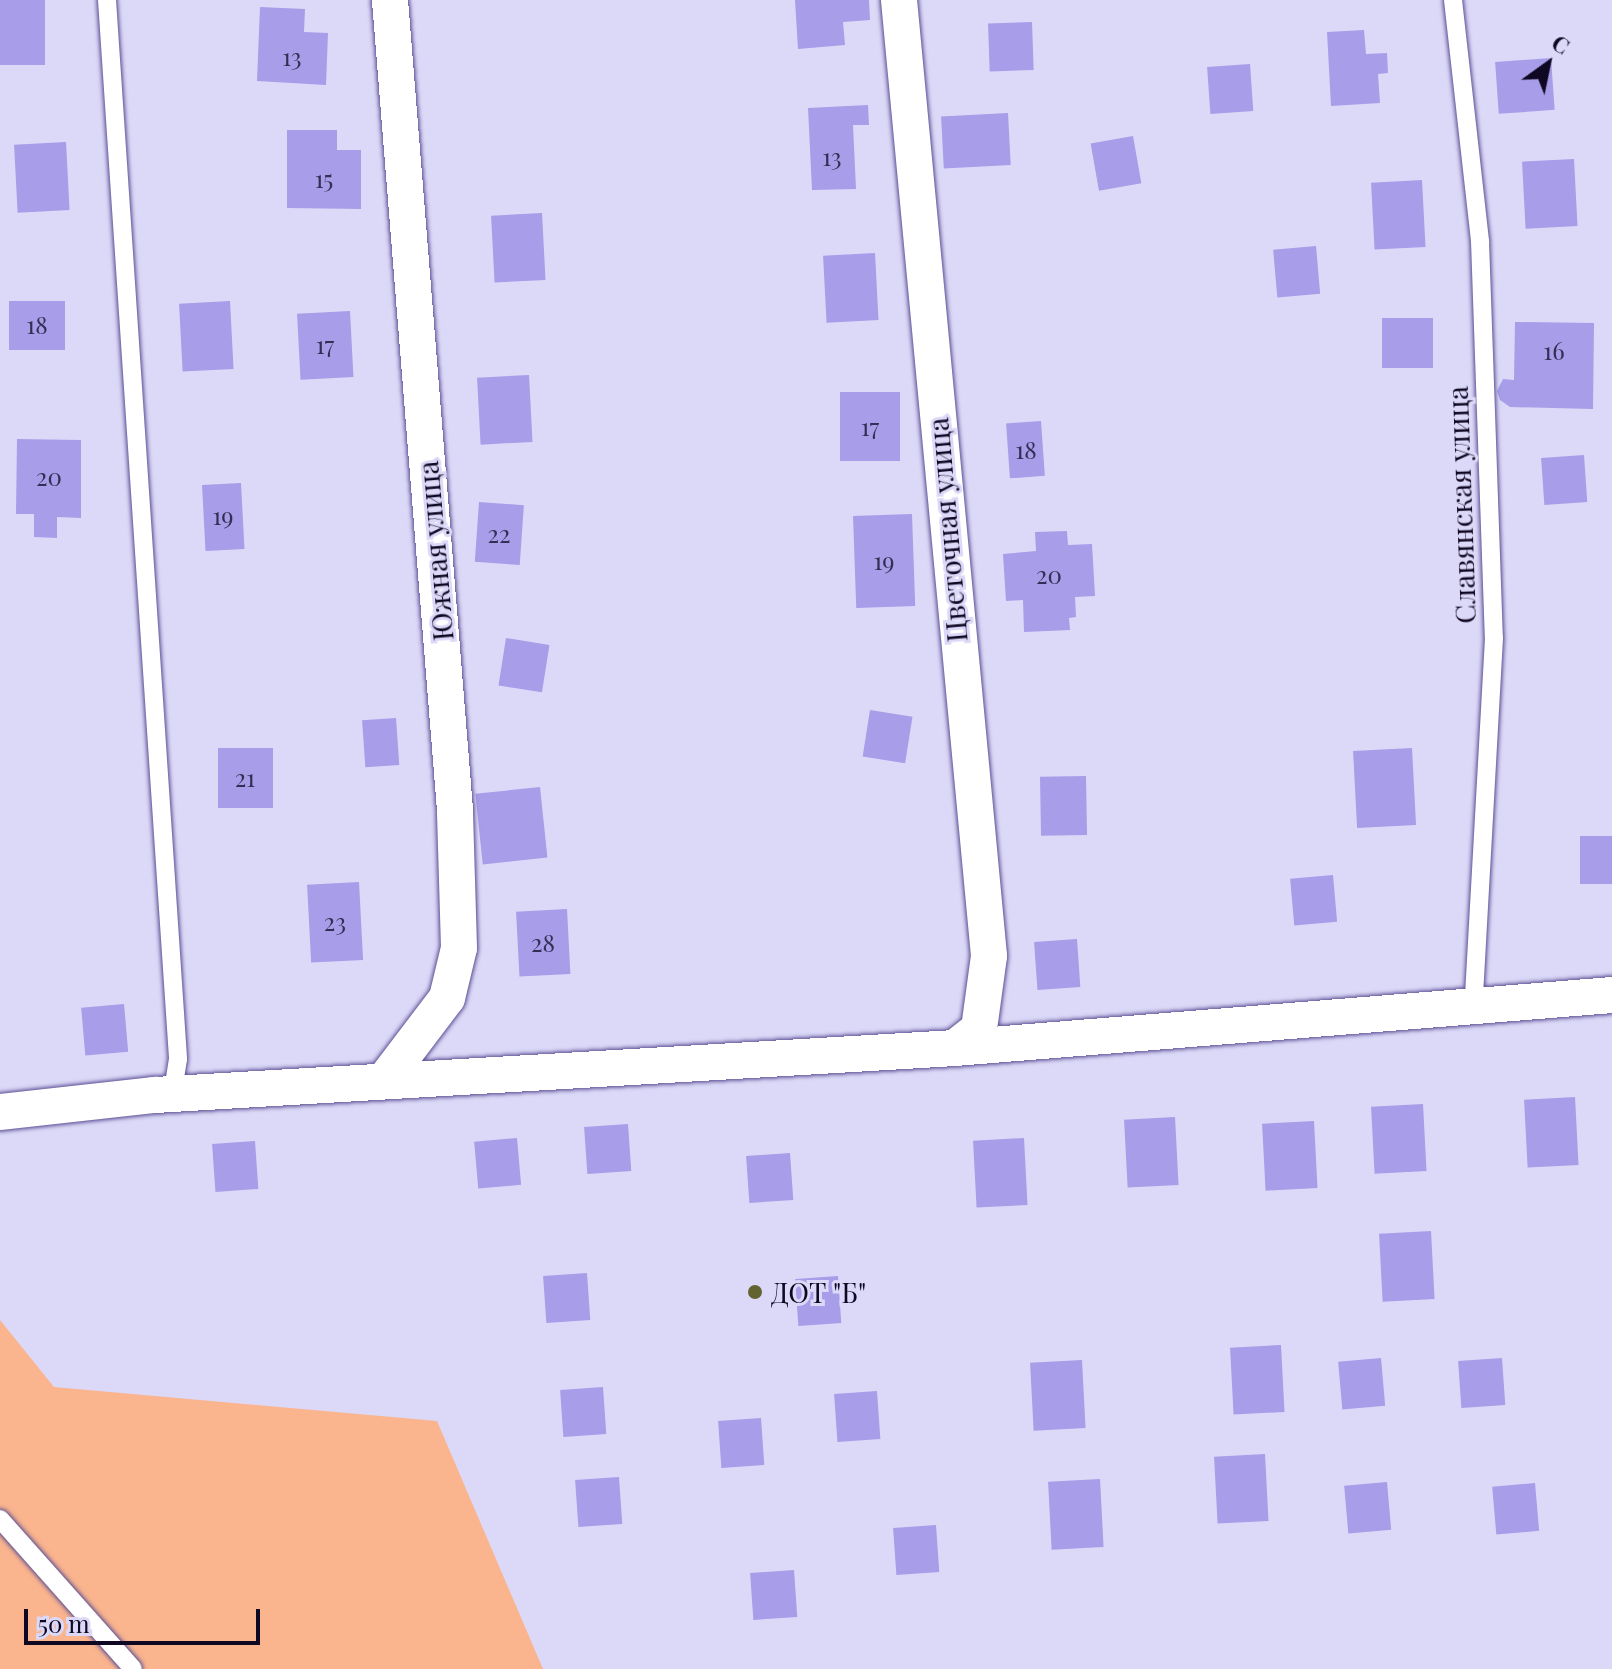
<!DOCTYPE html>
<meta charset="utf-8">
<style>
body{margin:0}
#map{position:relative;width:1612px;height:1669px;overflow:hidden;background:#dcd9f8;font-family:"Playfair Display",serif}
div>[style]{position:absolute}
.green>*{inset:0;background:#fab48e}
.building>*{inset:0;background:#a79de8;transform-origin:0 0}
.roads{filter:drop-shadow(0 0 2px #5c4f94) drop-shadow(0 0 2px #5c4f94)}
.lane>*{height:18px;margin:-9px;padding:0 9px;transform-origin:9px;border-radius:9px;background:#fff}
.street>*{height:36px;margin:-18px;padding:0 18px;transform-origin:18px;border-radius:18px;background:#fff}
.dots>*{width:22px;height:22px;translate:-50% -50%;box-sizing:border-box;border:4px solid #dcd9f8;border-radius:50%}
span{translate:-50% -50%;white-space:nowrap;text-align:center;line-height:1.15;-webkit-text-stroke:6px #dcd9f8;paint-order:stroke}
.number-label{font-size:24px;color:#352d54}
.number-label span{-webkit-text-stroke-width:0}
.street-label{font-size:28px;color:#0f0823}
.poi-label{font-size:28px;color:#0f0823}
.left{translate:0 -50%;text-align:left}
.north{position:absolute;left:1508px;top:24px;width:80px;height:80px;-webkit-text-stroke:6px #dcd9f8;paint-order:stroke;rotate:33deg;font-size:22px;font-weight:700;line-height:32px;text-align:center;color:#0f0823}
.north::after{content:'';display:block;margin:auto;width:28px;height:36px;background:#0f0823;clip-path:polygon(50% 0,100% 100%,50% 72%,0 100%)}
.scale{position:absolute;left:24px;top:1609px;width:236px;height:36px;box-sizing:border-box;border:4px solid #0f0823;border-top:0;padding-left:10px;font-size:24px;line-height:28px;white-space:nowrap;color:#0f0823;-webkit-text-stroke:6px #dcd9f8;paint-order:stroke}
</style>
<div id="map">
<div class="green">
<div style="clip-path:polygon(0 1320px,54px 1387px,437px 1421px,543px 1669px,0 1669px)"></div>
</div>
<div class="building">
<div style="left:0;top:0;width:45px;height:65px"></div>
<div style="clip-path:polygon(795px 0,869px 0,870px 20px,843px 22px,845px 45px,798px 49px)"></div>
<div style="clip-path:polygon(260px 7px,305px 9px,304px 32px,328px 33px,326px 85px,257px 81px)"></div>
<div style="left:1032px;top:22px;width:48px;height:44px;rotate:88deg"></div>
<div style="clip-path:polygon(1364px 30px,1366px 54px,1387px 53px,1388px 73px,1378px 74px,1380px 103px,1331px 106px,1327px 32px)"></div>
<div style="left:1551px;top:58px;width:52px;height:56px;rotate:86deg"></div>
<div style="left:1250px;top:64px;width:47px;height:43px;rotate:86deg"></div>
<div style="clip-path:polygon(868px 105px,869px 125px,853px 125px,856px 189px,812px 190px,808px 108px)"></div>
<div style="left:1008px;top:113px;width:52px;height:67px;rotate:87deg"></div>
<div style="clip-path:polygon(287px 130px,337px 130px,337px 150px,361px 150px,361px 209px,287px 208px)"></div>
<div style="left:1133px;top:136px;width:48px;height:43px;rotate:80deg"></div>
<div style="left:66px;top:142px;width:68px;height:52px;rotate:87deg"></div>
<div style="left:1574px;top:159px;width:67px;height:52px;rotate:87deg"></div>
<div style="left:1422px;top:180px;width:67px;height:51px;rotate:87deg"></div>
<div style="left:542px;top:213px;width:67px;height:51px;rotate:87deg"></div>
<div style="left:1316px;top:246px;width:48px;height:43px;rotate:85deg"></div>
<div style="left:875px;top:253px;width:67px;height:52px;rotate:87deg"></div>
<div style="left:9px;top:301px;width:56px;height:49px"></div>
<div style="left:230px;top:301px;width:68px;height:51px;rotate:87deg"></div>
<div style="left:350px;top:311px;width:66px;height:53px;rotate:87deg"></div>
<div style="left:1382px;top:318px;width:51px;height:50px"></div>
<div style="clip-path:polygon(1515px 322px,1594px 323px,1593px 409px,1510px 407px,1500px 400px,1497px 391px,1503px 379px,1514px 380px)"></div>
<div style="left:529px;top:375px;width:67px;height:52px;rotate:87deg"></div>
<div style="left:900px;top:392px;width:69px;height:60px;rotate:90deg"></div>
<div style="left:1041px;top:421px;width:55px;height:35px;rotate:86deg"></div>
<div style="clip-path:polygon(17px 439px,81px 440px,81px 518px,57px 517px,57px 538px,34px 537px,34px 514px,16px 514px)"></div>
<div style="left:1584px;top:455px;width:47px;height:43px;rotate:86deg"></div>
<div style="left:241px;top:483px;width:66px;height:39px;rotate:87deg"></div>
<div style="left:479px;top:502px;width:45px;height:60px;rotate:4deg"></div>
<div style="left:912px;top:514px;width:92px;height:59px;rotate:88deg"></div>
<div style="clip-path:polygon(1067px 531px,1068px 545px,1092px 544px,1095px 596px,1075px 597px,1076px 617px,1069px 618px,1070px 630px,1024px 632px,1023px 600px,1006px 601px,1003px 554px,1036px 551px,1035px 532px)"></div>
<div style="left:506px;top:638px;width:44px;height:48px;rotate:9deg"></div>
<div style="left:870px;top:710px;width:43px;height:47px;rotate:9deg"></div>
<div style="left:396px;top:718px;width:47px;height:34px;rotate:86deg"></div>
<div style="left:218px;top:748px;width:55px;height:60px"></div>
<div style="left:1412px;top:748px;width:77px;height:59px;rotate:87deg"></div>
<div style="left:1086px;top:776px;width:59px;height:46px;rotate:89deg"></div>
<div style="left:540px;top:787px;width:71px;height:65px;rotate:84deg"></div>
<div style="left:1612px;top:836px;width:48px;height:32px;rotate:90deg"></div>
<div style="left:1333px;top:875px;width:47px;height:43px;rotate:85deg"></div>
<div style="left:359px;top:882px;width:78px;height:52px;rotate:87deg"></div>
<div style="left:567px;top:909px;width:65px;height:51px;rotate:87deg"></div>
<div style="left:1077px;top:939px;width:48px;height:43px;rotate:86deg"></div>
<div style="left:124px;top:1004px;width:48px;height:43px;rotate:85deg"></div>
<div style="left:1575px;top:1097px;width:68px;height:51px;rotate:87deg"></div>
<div style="left:1423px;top:1104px;width:67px;height:52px;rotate:87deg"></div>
<div style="left:1175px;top:1117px;width:68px;height:51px;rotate:87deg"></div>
<div style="left:1314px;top:1121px;width:67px;height:52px;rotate:87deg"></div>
<div style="left:628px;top:1124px;width:47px;height:44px;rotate:86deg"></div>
<div style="left:517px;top:1138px;width:47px;height:43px;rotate:85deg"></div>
<div style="left:1024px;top:1138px;width:67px;height:51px;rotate:87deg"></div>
<div style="left:255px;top:1141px;width:48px;height:43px;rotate:86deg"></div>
<div style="left:790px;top:1153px;width:47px;height:44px;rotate:86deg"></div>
<div style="left:1431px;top:1231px;width:68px;height:52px;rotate:87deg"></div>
<div style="left:587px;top:1273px;width:47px;height:44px;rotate:86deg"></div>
<div style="left:838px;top:1276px;width:47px;height:43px;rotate:86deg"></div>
<div style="left:1281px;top:1345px;width:67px;height:51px;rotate:87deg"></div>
<div style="left:1381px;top:1358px;width:48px;height:43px;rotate:85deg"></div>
<div style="left:1502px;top:1358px;width:47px;height:44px;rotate:86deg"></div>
<div style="left:1082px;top:1360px;width:68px;height:52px;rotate:87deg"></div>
<div style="left:603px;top:1387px;width:47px;height:43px;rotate:86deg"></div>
<div style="left:877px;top:1391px;width:48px;height:43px;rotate:86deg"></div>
<div style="left:761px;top:1418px;width:47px;height:43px;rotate:86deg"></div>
<div style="left:1265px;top:1454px;width:67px;height:51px;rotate:87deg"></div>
<div style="left:619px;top:1477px;width:47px;height:44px;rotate:86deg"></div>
<div style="left:1100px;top:1479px;width:68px;height:52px;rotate:87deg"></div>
<div style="left:1387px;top:1482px;width:48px;height:43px;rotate:85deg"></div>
<div style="left:1535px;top:1483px;width:48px;height:43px;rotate:85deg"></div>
<div style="left:936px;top:1525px;width:47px;height:43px;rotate:86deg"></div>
<div style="left:794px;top:1570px;width:47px;height:44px;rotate:86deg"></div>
</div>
<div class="roads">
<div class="lane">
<div style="left:107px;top:0;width:1061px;rotate:86.16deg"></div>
<div style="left:178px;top:1059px;width:31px;rotate:99deg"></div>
<div style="left:173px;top:1090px;width:8px;rotate:166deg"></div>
<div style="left:1453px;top:0;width:243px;rotate:83.6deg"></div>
<div style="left:1480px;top:241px;width:397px;rotate:88deg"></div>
<div style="left:1494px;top:638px;width:371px;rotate:93.2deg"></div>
<div style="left:0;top:1519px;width:200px;rotate:48.4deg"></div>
</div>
<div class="street">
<div style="left:899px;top:0;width:960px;rotate:84.62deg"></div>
<div style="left:989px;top:956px;width:74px;rotate:97.8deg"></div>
<div style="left:979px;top:1029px;width:31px;rotate:142deg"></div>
<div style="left:384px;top:1081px;width:104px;rotate:-52.8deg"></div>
<div style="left:447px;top:998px;width:51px;rotate:-76.5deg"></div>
<div style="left:459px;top:948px;width:138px;rotate:-91.7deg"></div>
<div style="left:455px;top:810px;width:813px;rotate:-94.59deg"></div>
<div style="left:0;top:1112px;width:156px;rotate:-6.3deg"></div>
<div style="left:155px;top:1095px;width:801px;rotate:-3.36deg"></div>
<div style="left:955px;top:1048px;width:659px;rotate:-4.61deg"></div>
</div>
</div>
<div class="dots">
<div style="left:755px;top:1292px;background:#626330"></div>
</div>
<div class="number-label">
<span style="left:292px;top:57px">13</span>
<span style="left:832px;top:157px">13</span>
<span style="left:324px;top:179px">15</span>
<span style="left:37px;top:325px">18</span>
<span style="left:325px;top:345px">17</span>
<span style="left:1554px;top:351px">16</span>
<span style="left:870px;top:427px">17</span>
<span style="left:1026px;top:450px">18</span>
<span style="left:49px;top:477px">20</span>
<span style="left:223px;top:516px">19</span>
<span style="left:499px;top:534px">22</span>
<span style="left:884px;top:561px">19</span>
<span style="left:1049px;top:575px">20</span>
<span style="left:245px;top:778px">21</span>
<span style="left:335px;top:922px">23</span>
<span style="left:543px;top:943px">28</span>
</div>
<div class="street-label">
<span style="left:1461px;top:505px;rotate:-92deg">Славянская улица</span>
<span style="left:947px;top:530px;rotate:-95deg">Цветочная улица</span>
<span style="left:435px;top:551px;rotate:-95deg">Южная улица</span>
</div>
<div class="poi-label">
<span class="left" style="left:771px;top:1292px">ДОТ "Б"</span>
</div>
<div class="north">С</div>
<div class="scale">50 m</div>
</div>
